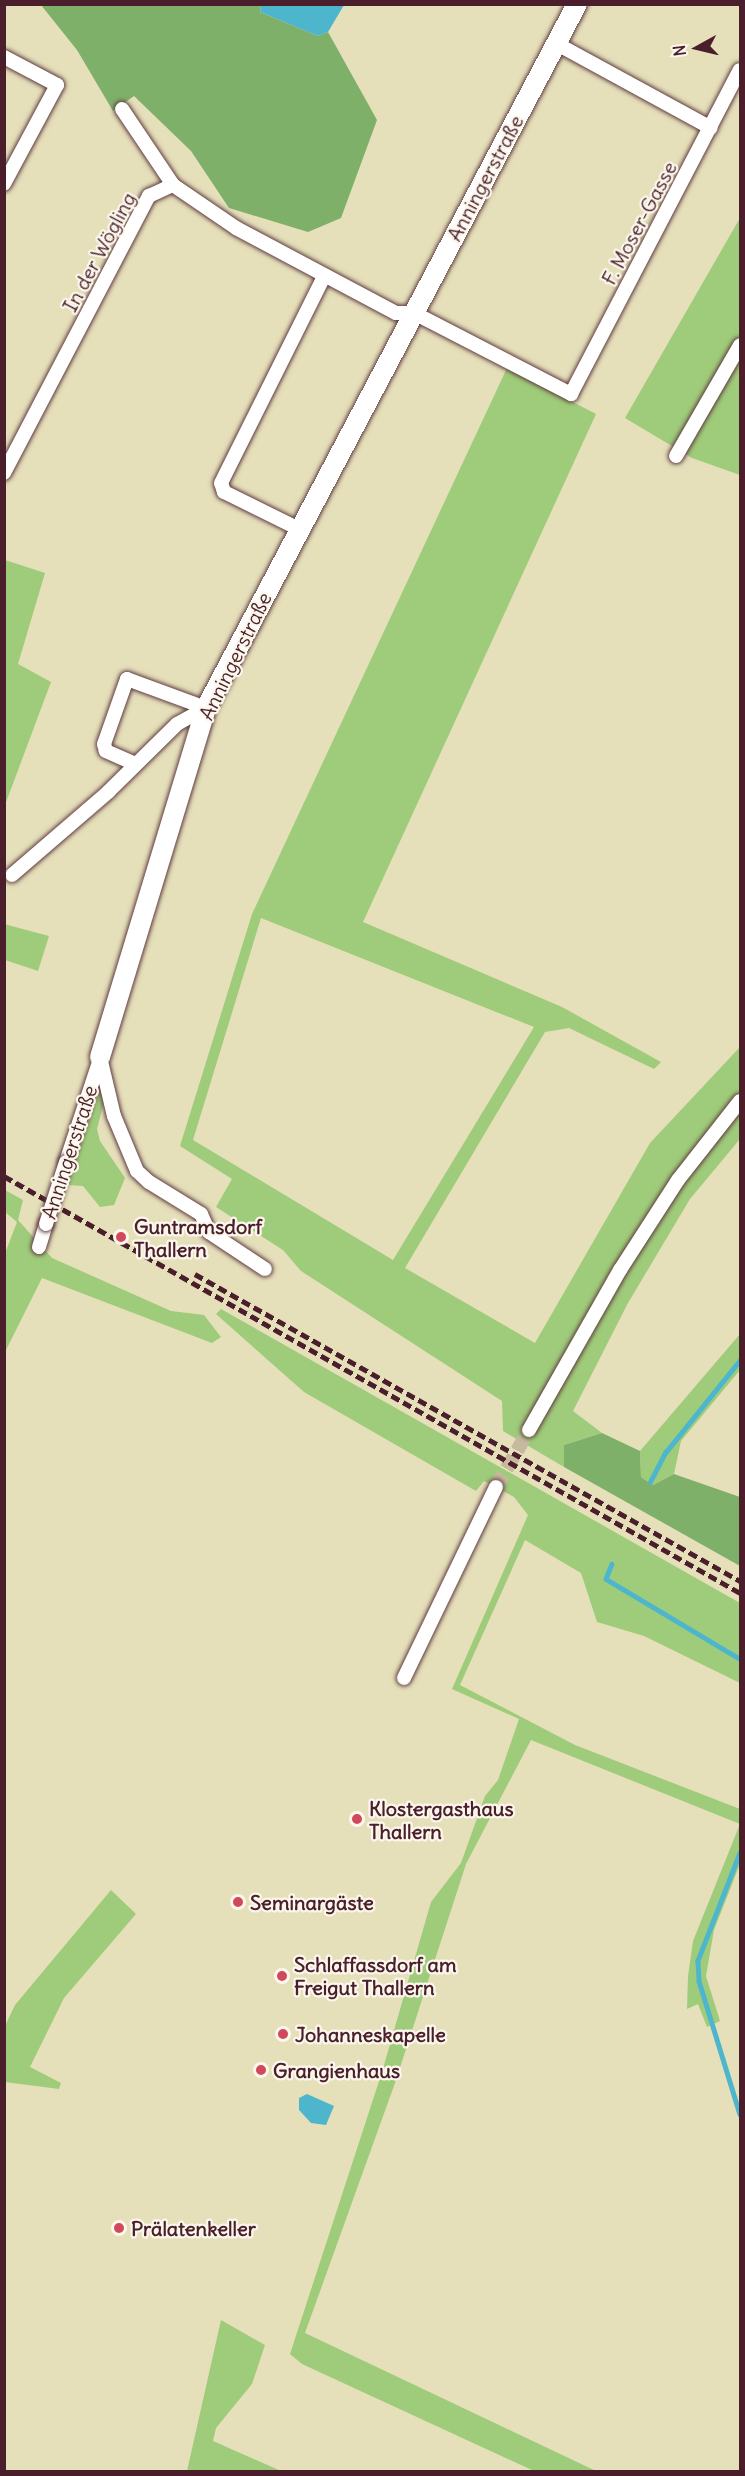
<!DOCTYPE html>
<meta charset="utf-8">
<style>
body{margin:0}
#map{position:relative;width:745px;height:2476px;overflow:hidden;background:#e5dfba;font-family:Delius,sans-serif}
div>[style]{position:absolute}
.green>*{inset:0;background:#9fcc7a}
.forest>*{inset:0;background:#7fb06a}
.water>*{inset:0;background:#4eb6cc}
.stream>*{height:4.5px;margin:-2.25px;padding:0 2.25px;transform-origin:2.25px;border-radius:2.25px;background:#4eb6cc}
.street-tunnel>*{height:14px;margin-top:-7px;transform-origin:0;background:repeating-linear-gradient(90deg,#c6b99d 0 14px,transparent 0 21px)}
.roads{filter:drop-shadow(0 0 2px #613c40) drop-shadow(0 0 2px #613c40)}
.street>*{height:14px;margin:-7px;padding:0 7px;transform-origin:7px;border-radius:7px;background:#fff}
.secondary>*{height:20px;margin:-10px;padding:0 10px;transform-origin:10px;border-radius:10px;background:#fff}
.rail>*{height:4.5px;margin-top:-2.25px;transform-origin:0;background:repeating-linear-gradient(90deg,#4a1f2b 0 9px,transparent 0 13.5px)}
.bridges{filter:drop-shadow(0 0 2px #613c40) drop-shadow(0 0 2px #613c40)}
.street-bridge>*{height:14px;margin:-7px;padding:0 7px;transform-origin:7px;border-radius:7px;background:#fff}
.dots>*{width:16px;height:16px;translate:-50% -50%;box-sizing:border-box;border:3px solid #fbf7ec;border-radius:50%}
span{translate:-50% -50%;white-space:nowrap;text-align:center;line-height:1.15;-webkit-text-stroke:4.5px #fbf7ec;paint-order:stroke}
.street-label{font-size:20px;color:#4a1f2b}
.poi-label{font-size:20px;color:#4a1f2b;font-weight:700}
.left{translate:0 -50%;text-align:left}
.frame{position:absolute;inset:0;border:6px solid #4a1f2b;pointer-events:none}
.north{position:absolute;left:667px;top:18px;width:60px;height:60px;-webkit-text-stroke:4px #fbf7ec;paint-order:stroke;rotate:262deg;font-size:16px;font-weight:700;line-height:24px;text-align:center;color:#4a1f2b}
.north::after{content:'';display:block;margin:auto;width:21px;height:27px;background:#4a1f2b;clip-path:polygon(50% 0,100% 100%,50% 72%,0 100%)}
</style>
<div id="map">
<div class="green">
<div style="clip-path:polygon(740px 218px,740px 475px,692px 458px,625px 418px)"></div>
<div style="clip-path:polygon(evenodd,507px 368px,596px 414px,363px 922px,562px 1007px,661px 1062px,654px 1069px,569px 1028px,545px 1032px,405px 1268px,535px 1343px,650px 1143px,740px 1047px,740px 1139px,690px 1199px,628px 1303px,573px 1411px,602px 1433px,564px 1445px,564px 1467px,503px 1431px,502px 1401px,301px 1271px,283px 1250px,216px 1207px,232px 1179px,180px 1146px,252px 914px,507px 368px,261px 918px,534px 1027px,393px 1260px,193px 1140px,261px 918px)"></div>
<div style="clip-path:polygon(5px 560px,45px 573px,18px 664px,51px 682px,5px 805px)"></div>
<div style="clip-path:polygon(4px 924px,49px 936px,38px 971px,5px 960px)"></div>
<div style="clip-path:polygon(101px 1087px,104px 1102px,97px 1129px,100px 1141px,125px 1178px,114px 1205px,100px 1207px,83px 1186px,67px 1185px)"></div>
<div style="clip-path:polygon(5px 1190px,23px 1200px,18px 1220px,52px 1258px,171px 1311px,204px 1315px,221px 1337px,212px 1343px,42px 1278px,5px 1352px,4px 1256px,17px 1222px,5px 1212px)"></div>
<div style="clip-path:polygon(221px 1309px,740px 1603px,740px 1683px,644px 1636px,597px 1622px,581px 1573px,525px 1540px,460px 1685px,575px 1745px,740px 1809px,740px 1864px,714px 1930px,706px 1976px,720px 2021px,707px 2027px,698px 2004px,687px 2009px,688px 1976px,693px 1941px,740px 1824px,531px 1740px,466px 1864px,395px 2083px,305px 2333px,596px 2471px,534px 2471px,302px 2364px,290px 2354px,382px 2072px,431px 1902px,461px 1863px,485px 1796px,498px 1780px,519px 1719px,452px 1689px,528px 1515px,514px 1497px,484px 1481px,476px 1491px,304px 1392px,216px 1314px)"></div>
<div style="clip-path:polygon(740px 1334px,740px 1370px,681px 1441px,674px 1474px,653px 1485px,641px 1477px,640px 1451px)"></div>
<div style="clip-path:polygon(111px 1890px,136px 1914px,64px 1998px,30px 2067px,61px 2083px,59px 2089px,5px 2082px,5px 2026px,15px 2005px)"></div>
<div style="clip-path:polygon(221px 2320px,265px 2345px,252px 2384px,216px 2428px,213px 2441px,281px 2471px,187px 2471px)"></div>
</div>
<div class="forest">
<div style="clip-path:polygon(41px 5px,261px 5px,260px 12px,318px 36px,328px 32px,377px 120px,341px 218px,308px 232px,229px 208px,191px 151px,134px 96px,113px 111px,77px 50px)"></div>
<div style="clip-path:polygon(602px 1433px,640px 1451px,641px 1477px,653px 1485px,674px 1474px,740px 1497px,740px 1566px,564px 1467px,564px 1445px)"></div>
</div>
<div class="water">
<div style="clip-path:polygon(261px 5px,261px 4px,344px 5px,328px 32px,318px 36px,260px 12px)"></div>
<div style="clip-path:polygon(307px 2094px,334px 2106px,326px 2125px,311px 2123px,299px 2110px,299px 2098px)"></div>
</div>
<div class="stream">
<div style="left:650px;top:1482px;width:33px;rotate:-63deg"></div>
<div style="left:665px;top:1453px;width:119px;rotate:-51.1deg"></div>
<div style="left:612px;top:1564px;width:16px;rotate:112deg"></div>
<div style="left:606px;top:1579px;width:156px;rotate:30.8deg"></div>
<div style="left:740px;top:1853px;width:116px;rotate:111.3deg"></div>
<div style="left:698px;top:1961px;width:20px;rotate:87deg"></div>
<div style="left:699px;top:1981px;width:139px;rotate:72.9deg"></div>
</div>
<div class="street-tunnel">
<div style="left:496px;top:1487px;width:66px;rotate:-59.9deg"></div>
</div>
<div class="roads">
<div class="street">
<div style="left:557px;top:44px;width:175px;rotate:28.6deg"></div>
<div style="left:4px;top:57px;width:60px;rotate:27.8deg"></div>
<div style="left:57px;top:85px;width:112px;rotate:118.2deg"></div>
<div style="left:122px;top:109px;width:92px;rotate:56.1deg"></div>
<div style="left:173px;top:185px;width:76px;rotate:34.3deg"></div>
<div style="left:236px;top:228px;width:181px;rotate:28deg"></div>
<div style="left:396px;top:313px;width:18px"></div>
<div style="left:414px;top:313px;width:177px;rotate:27.3deg"></div>
<div style="left:571px;top:394px;width:365px;rotate:-62.5deg"></div>
<div style="left:676px;top:456px;width:128px;rotate:-60deg"></div>
<div style="left:4px;top:473px;width:313px;rotate:-62.4deg"></div>
<div style="left:149px;top:196px;width:26px;rotate:-25deg"></div>
<div style="left:299px;top:529px;width:84px;rotate:-153.7deg"></div>
<div style="left:224px;top:492px;width:9px;rotate:-108deg"></div>
<div style="left:221px;top:483px;width:231px;rotate:-63.5deg"></div>
<div style="left:133px;top:763px;width:30px;rotate:-156deg"></div>
<div style="left:106px;top:751px;width:7px;rotate:-106deg"></div>
<div style="left:104px;top:744px;width:69px;rotate:-70.5deg"></div>
<div style="left:127px;top:679px;width:84px;rotate:20.2deg"></div>
<div style="left:12px;top:875px;width:127px;rotate:-40.8deg"></div>
<div style="left:108px;top:792px;width:97px;rotate:-44.6deg"></div>
<div style="left:177px;top:724px;width:33px;rotate:-29deg"></div>
<div style="left:100px;top:1057px;width:61px;rotate:76.7deg"></div>
<div style="left:114px;top:1116px;width:60px;rotate:67.3deg"></div>
<div style="left:137px;top:1171px;width:16px;rotate:43deg"></div>
<div style="left:149px;top:1182px;width:61px;rotate:31.6deg"></div>
<div style="left:201px;top:1214px;width:20px;rotate:66deg"></div>
<div style="left:209px;top:1232px;width:67px;rotate:33.5deg"></div>
<div style="left:66px;top:1162px;width:108px;rotate:-71.7deg"></div>
<div style="left:39px;top:1247px;width:24px;rotate:-73deg"></div>
<div style="left:529px;top:1430px;width:184px;rotate:-60.4deg"></div>
<div style="left:620px;top:1270px;width:107px;rotate:-57.2deg"></div>
<div style="left:678px;top:1180px;width:100px;rotate:-51.9deg"></div>
<div style="left:404px;top:1678px;width:212px;rotate:-64.3deg"></div>
</div>
<div class="secondary">
<div style="left:100px;top:1057px;width:365px;rotate:-73.1deg"></div>
<div style="left:206px;top:708px;width:796px;rotate:-62.21deg"></div>
</div>
</div>
<div class="rail">
<div style="left:4px;top:1176px;width:846px;rotate:29.53deg"></div>
<div style="left:195px;top:1274px;width:626px;rotate:29.39deg"></div>
</div>
<div class="bridges">
<div class="street-bridge">
<div style="left:46px;top:1224px;width:65px;rotate:-72.1deg"></div>
</div>
</div>
<div class="dots">
<div style="left:121px;top:1237px;background:#d1495b"></div>
<div style="left:357px;top:1819px;background:#d1495b"></div>
<div style="left:238px;top:1902px;background:#d1495b"></div>
<div style="left:282px;top:1976px;background:#d1495b"></div>
<div style="left:283px;top:2034px;background:#d1495b"></div>
<div style="left:261px;top:2070px;background:#d1495b"></div>
<div style="left:119px;top:2228px;background:#d1495b"></div>
</div>
<div class="street-label">
<span style="left:485px;top:178px;rotate:-62deg">Anningerstraße</span>
<span style="left:639px;top:223px;rotate:-62deg">F. Moser-Gasse</span>
<span style="left:99px;top:252px;rotate:-62deg">In der Wögling</span>
<span style="left:235px;top:656px;rotate:-64deg">Anningerstraße</span>
<span style="left:69px;top:1152px;rotate:-72deg">Anningerstraße</span>
</div>
<div class="poi-label">
<span class="left" style="left:134px;top:1238px">Guntramsdorf<br>Thallern</span>
<span class="left" style="left:369px;top:1820px">Klostergasthaus<br>Thallern</span>
<span class="left" style="left:250px;top:1902px">Seminargäste</span>
<span class="left" style="left:294px;top:1976px">Schlaffassdorf am<br>Freigut Thallern</span>
<span class="left" style="left:295px;top:2034px">Johanneskapelle</span>
<span class="left" style="left:273px;top:2070px">Grangienhaus</span>
<span class="left" style="left:131px;top:2228px">Prälatenkeller</span>
</div>
<div class="frame"></div>
<div class="north">N</div>
</div>
